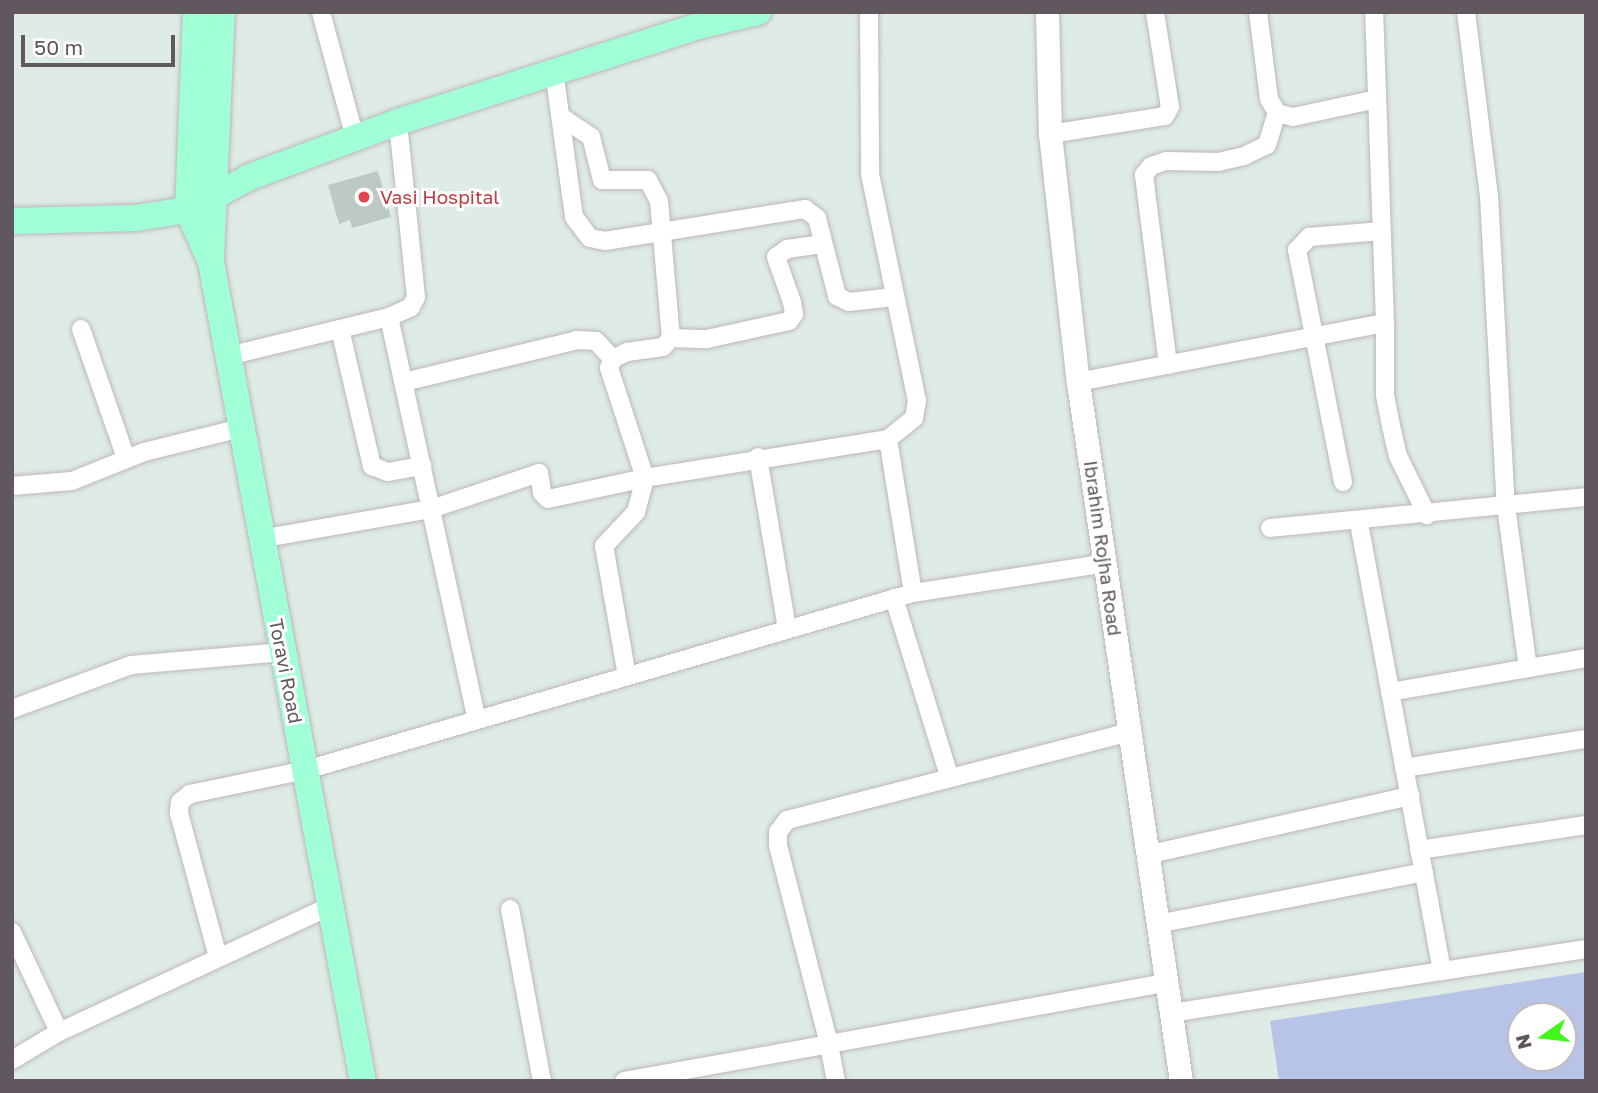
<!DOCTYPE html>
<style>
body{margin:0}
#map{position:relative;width:1598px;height:1093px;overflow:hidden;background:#deece5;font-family:"Golos Text",sans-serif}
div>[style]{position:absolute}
.green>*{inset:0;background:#b7c3e7}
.building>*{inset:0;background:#bdc9c2}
.roads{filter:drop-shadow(0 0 2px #bfb6bc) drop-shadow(0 0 2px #bfb6bc)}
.street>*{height:18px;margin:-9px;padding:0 9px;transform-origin:9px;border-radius:9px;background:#fff}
.secondary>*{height:23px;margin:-11.5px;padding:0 11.5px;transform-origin:11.5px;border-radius:11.5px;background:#fff}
.primary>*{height:26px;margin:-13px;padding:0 13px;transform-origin:13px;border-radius:13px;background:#a0ffd7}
.dots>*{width:19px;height:19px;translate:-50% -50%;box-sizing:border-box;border:4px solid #fff;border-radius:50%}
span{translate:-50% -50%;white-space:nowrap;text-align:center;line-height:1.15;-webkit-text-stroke:6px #fff;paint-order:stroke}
.health-label{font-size:19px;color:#be3a42}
.left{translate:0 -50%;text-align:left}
.street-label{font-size:19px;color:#61575e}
.frame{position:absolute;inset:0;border:14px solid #61575e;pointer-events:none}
.north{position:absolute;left:1507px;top:1002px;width:70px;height:70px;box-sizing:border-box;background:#fff;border:2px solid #c0bcbf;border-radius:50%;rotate:256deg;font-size:19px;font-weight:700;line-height:28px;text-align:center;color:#61575e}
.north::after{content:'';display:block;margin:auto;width:24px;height:32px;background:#41f71a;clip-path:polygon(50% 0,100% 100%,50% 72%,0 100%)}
.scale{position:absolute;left:21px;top:35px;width:154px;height:32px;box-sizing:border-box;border:4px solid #61575e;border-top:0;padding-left:9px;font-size:21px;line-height:24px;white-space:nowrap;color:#61575e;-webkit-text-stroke:5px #fff;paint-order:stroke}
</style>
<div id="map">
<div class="green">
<div style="clip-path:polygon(evenodd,1586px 972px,1586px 1081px,1279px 1081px,1270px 1021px,1586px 972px,1521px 1016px,1563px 1016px,1563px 1058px,1521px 1058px,1521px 1016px)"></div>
</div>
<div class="building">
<div style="clip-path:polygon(378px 171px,391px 217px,352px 228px,350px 220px,339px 224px,328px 185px)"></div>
</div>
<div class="roads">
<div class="street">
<div style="left:321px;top:12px;width:131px;rotate:74.9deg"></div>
<div style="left:869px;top:12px;width:162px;rotate:89.6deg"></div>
<div style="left:870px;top:174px;width:231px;rotate:78.3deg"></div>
<div style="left:917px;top:400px;width:18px;rotate:99deg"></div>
<div style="left:914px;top:418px;width:33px;rotate:141deg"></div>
<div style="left:1258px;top:12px;width:88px;rotate:82.8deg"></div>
<div style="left:1269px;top:99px;width:16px;rotate:60deg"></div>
<div style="left:1277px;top:113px;width:16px;rotate:14deg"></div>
<div style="left:1293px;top:117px;width:86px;rotate:-12.1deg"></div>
<div style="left:1466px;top:12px;width:185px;rotate:82.9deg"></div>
<div style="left:1489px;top:196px;width:310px;rotate:86.9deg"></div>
<div style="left:1506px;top:506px;width:163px;rotate:82.3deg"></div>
<div style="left:554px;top:71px;width:147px;rotate:82.2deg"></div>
<div style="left:574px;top:217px;width:26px;rotate:53deg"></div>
<div style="left:590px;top:238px;width:15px;rotate:11deg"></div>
<div style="left:605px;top:241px;width:203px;rotate:-9.1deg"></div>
<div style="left:805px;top:209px;width:15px;rotate:37deg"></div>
<div style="left:817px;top:218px;width:81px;rotate:75.6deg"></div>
<div style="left:837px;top:296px;width:13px;rotate:27deg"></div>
<div style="left:849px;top:302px;width:46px;rotate:-6.2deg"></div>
<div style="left:1050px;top:134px;width:116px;rotate:-8.9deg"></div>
<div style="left:1165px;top:116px;width:10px;rotate:-61deg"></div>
<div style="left:1170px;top:107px;width:96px;rotate:-99deg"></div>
<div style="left:389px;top:317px;width:412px;rotate:77.7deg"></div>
<div style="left:1385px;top:323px;width:72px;rotate:90deg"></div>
<div style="left:1385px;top:395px;width:32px;rotate:79deg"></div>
<div style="left:1391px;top:426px;width:31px;rotate:77deg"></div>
<div style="left:1398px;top:456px;width:66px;rotate:63.8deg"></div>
<div style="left:81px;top:329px;width:137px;rotate:70.8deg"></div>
<div style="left:340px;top:329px;width:141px;rotate:76.9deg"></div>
<div style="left:372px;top:466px;width:17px;rotate:21deg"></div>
<div style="left:388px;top:472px;width:35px;rotate:-10deg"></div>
<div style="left:671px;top:338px;width:36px;rotate:2deg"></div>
<div style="left:707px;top:339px;width:84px;rotate:-12.4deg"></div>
<div style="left:789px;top:321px;width:9px;rotate:-54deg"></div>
<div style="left:794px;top:314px;width:12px;rotate:-99deg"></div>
<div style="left:792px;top:302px;width:48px;rotate:-109.6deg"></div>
<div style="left:776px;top:257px;width:14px;rotate:-36deg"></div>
<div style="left:787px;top:249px;width:35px;rotate:-8deg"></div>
<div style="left:228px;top:356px;width:166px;rotate:-13.6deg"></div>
<div style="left:389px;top:317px;width:24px;rotate:-24deg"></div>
<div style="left:411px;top:307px;width:11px;rotate:-63deg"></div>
<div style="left:416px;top:297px;width:176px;rotate:-95.9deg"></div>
<div style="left:1168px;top:365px;width:192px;rotate:-97.2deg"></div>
<div style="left:1144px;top:175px;width:11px;rotate:-52deg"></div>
<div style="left:1151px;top:166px;width:16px;rotate:-18deg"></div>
<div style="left:1166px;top:161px;width:52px;rotate:1.1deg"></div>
<div style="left:1218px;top:162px;width:27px;rotate:-13deg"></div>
<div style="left:1244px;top:156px;width:25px;rotate:-26deg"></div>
<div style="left:1267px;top:145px;width:34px;rotate:-73deg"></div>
<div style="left:404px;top:382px;width:178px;rotate:-13.6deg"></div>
<div style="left:577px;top:340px;width:19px;rotate:3deg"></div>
<div style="left:596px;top:341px;width:25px;rotate:47deg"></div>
<div style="left:1078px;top:382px;width:313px;rotate:-10.9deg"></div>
<div style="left:1385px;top:323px;width:311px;rotate:-92deg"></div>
<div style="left:758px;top:457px;width:174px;rotate:80.4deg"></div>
<div style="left:1343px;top:482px;width:237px;rotate:-101.2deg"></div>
<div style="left:1297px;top:250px;width:18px;rotate:-47deg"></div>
<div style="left:1309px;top:237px;width:73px;rotate:-4.7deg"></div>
<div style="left:12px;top:486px;width:60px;rotate:-4.8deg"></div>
<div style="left:72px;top:481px;width:78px;rotate:-21.9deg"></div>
<div style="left:144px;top:452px;width:100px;rotate:-13.9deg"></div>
<div style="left:1270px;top:528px;width:318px;rotate:-5.6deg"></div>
<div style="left:260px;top:539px;width:174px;rotate:-10deg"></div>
<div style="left:431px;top:509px;width:114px;rotate:-18.4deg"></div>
<div style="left:539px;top:473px;width:20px;rotate:81deg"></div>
<div style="left:542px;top:493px;width:8px;rotate:45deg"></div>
<div style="left:548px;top:499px;width:99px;rotate:-12.2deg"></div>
<div style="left:645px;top:478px;width:116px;rotate:-108.1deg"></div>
<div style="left:609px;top:368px;width:10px;rotate:-66deg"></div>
<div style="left:613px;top:359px;width:16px;rotate:-27deg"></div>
<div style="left:627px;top:352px;width:36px;rotate:-8deg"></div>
<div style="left:663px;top:347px;width:12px;rotate:-48deg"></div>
<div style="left:671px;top:338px;width:138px;rotate:-95deg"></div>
<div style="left:659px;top:201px;width:24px;rotate:-118deg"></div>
<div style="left:648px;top:180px;width:46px;rotate:180deg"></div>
<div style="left:602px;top:180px;width:44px;rotate:-104.3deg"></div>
<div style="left:591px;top:137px;width:36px;rotate:-146deg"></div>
<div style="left:894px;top:598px;width:186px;rotate:72.8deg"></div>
<div style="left:627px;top:676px;width:132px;rotate:-100deg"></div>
<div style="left:604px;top:546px;width:47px;rotate:-46.7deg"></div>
<div style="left:636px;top:512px;width:35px;rotate:-75deg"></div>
<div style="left:645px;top:478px;width:246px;rotate:-9.1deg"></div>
<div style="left:888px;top:439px;width:156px;rotate:80.8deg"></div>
<div style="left:1390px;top:692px;width:199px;rotate:-9.8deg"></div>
<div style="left:12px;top:709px;width:127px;rotate:-20.3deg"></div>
<div style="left:131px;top:665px;width:153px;rotate:-4.9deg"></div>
<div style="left:1404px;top:768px;width:184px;rotate:-9.1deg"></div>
<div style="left:1419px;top:850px;width:169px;rotate:-8.5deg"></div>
<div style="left:1146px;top:855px;width:271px;rotate:-12.6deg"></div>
<div style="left:510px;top:909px;width:175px;rotate:79.5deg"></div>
<div style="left:1157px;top:924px;width:272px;rotate:-11deg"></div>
<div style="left:12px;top:932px;width:110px;rotate:64.8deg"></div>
<div style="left:218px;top:957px;width:149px;rotate:-105.2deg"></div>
<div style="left:179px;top:813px;width:11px;rotate:-85deg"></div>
<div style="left:180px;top:802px;width:13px;rotate:-39deg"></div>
<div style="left:190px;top:794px;width:118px;rotate:-11.7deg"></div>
<div style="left:306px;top:770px;width:632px;rotate:-16.26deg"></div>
<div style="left:913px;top:593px;width:195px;rotate:-8.8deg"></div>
<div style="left:1442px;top:971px;width:146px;rotate:-8.7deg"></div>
<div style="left:1171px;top:1013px;width:274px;rotate:-8.8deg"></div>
<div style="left:1442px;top:971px;width:457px;rotate:-100.5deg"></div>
<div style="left:12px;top:1060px;width:55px;rotate:-30.8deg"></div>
<div style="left:59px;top:1032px;width:301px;rotate:-24.9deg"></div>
<div style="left:624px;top:1081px;width:208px;rotate:-10.2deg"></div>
<div style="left:829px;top:1044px;width:205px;rotate:-104.4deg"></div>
<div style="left:778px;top:845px;width:13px;rotate:-90deg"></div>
<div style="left:778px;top:832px;width:15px;rotate:-53deg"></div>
<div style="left:787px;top:820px;width:351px;rotate:-14.4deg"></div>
<div style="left:836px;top:1081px;width:38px;rotate:-101deg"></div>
<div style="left:829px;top:1044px;width:342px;rotate:-10.3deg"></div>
</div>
<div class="secondary">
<div style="left:1047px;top:12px;width:122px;rotate:88.6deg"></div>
<div style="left:1050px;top:134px;width:250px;rotate:83.6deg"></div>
<div style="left:1078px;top:382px;width:707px;rotate:81.62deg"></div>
</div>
<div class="primary">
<div style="left:196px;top:12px;width:198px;rotate:92.3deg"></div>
<div style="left:188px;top:210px;width:57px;rotate:66.1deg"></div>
<div style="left:211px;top:262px;width:833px;rotate:79.49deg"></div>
<div style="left:12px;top:221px;width:123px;rotate:-1.4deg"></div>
<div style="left:135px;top:218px;width:54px;rotate:-8.6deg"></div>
<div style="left:188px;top:210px;width:70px;rotate:-28deg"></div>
<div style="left:250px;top:177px;width:158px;rotate:-20.4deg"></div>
<div style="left:398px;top:122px;width:315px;rotate:-17.7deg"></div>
<div style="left:698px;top:26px;width:62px;rotate:-13.1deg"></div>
<div style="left:211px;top:259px;width:247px;rotate:-87.5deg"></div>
</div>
</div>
<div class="dots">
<div style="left:364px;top:197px;background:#e0444e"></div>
</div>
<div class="health-label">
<span class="left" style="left:380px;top:197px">Vasi Hospital</span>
</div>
<div class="street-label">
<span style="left:1103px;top:548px;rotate:82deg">Ibrahim Rojha Road</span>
<span style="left:286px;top:671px;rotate:79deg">Toravi Road</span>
</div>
<div class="frame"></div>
<div class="north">N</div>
<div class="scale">50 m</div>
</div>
